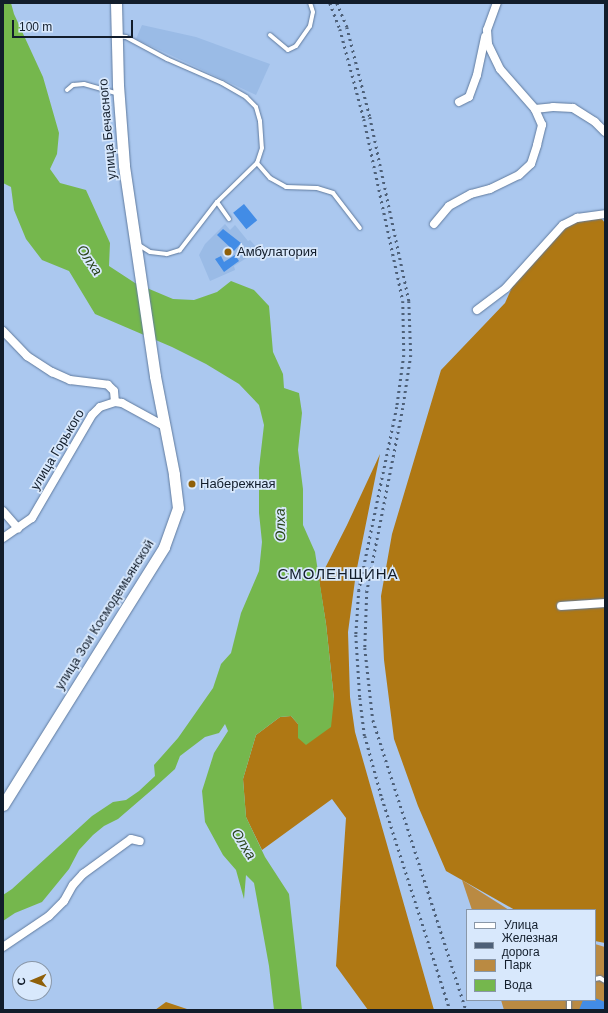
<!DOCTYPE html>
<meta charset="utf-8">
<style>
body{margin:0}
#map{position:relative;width:608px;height:1013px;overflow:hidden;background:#abc8ef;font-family:Helvetica,sans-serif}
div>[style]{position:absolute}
.built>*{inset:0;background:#9abbe6}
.green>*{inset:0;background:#ba8a42}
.forest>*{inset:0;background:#af7814}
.water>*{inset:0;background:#75b74d}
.building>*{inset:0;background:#428ce6;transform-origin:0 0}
.roads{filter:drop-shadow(0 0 1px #5f7a9e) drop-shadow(0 0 1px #5f7a9e)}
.service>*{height:4px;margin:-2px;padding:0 2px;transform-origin:2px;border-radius:2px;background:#fff}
.minor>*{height:8px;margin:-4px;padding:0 4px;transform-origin:4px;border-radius:4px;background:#fff}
.secondary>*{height:11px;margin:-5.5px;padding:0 5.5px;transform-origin:5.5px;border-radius:5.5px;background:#fff}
.rail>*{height:2.5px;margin-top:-1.25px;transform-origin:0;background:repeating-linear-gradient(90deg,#4e6078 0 2px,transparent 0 6px)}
.dots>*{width:11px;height:11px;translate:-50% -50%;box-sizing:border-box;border:2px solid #d8e8fc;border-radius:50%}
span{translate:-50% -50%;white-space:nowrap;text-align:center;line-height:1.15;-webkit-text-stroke:3.5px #d8e8fc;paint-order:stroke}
.street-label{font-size:13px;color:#121d2b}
.poi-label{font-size:13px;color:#121d2b}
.left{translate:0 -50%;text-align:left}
.water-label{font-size:14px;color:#284217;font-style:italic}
.quarter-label{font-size:15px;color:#121d2b;letter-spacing:1px}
.frame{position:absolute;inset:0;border:4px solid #121d2b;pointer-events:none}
.legend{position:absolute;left:466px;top:909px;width:130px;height:92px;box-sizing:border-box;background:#d8e8fc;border:1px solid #8997a8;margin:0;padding:5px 7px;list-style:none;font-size:12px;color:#121d2b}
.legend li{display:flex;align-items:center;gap:8px;height:20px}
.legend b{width:20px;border:1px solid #8997a8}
.north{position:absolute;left:12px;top:961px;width:40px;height:40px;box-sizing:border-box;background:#d8e8fc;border:1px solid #8997a8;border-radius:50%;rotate:268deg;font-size:11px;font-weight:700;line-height:16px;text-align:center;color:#121d2b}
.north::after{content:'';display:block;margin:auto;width:14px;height:18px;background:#8f600a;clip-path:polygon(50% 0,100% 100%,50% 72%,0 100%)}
.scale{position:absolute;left:12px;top:20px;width:121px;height:18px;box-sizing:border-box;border:2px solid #121d2b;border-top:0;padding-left:5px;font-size:12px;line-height:14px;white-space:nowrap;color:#121d2b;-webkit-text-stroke:3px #d8e8fc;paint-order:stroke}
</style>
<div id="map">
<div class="built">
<div style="clip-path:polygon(142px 25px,196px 37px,270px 64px,256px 95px,136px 39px)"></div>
<div style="clip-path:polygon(225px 224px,230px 230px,235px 225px,248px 241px,250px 240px,259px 250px,234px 266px,235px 270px,210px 281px,199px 255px,205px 244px)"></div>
</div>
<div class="green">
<div style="clip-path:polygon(462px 880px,509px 910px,472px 910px)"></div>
<div style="clip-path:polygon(595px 944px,605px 947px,605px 1010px,504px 1010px,501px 1000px,595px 1000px)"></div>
</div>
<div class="forest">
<div style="clip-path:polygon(601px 218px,605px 223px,605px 943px,595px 941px,595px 910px,515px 910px,446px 871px,418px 806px,394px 739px,384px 660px,381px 596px,392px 534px,441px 370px,505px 303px,522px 265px,572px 220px)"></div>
<div style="clip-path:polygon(380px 454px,356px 573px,348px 632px,350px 697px,355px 732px,434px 1010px,368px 1010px,336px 966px,346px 818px,332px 799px,262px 850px,246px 817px,243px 779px,256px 735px,280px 717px,291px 716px,298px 724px,298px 738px,334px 699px,326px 624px,319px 580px,347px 525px)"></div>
<div style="clip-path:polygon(166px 1002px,190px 1010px,155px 1010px)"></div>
</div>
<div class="water">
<div style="clip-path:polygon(3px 3px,11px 3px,14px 14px,43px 77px,59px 133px,57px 154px,50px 169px,60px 183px,86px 190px,110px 243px,109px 266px,135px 283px,173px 299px,194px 300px,217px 292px,231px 281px,254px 290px,269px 306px,273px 352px,283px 374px,284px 388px,299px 393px,302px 413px,298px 450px,303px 489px,303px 525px,315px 552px,326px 624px,334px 699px,331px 727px,306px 745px,298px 738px,298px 724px,291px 716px,280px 717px,256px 735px,243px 779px,246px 817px,265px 857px,289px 894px,302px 1010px,274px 1010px,269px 966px,254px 883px,246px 875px,244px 899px,236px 870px,223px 855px,205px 822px,202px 791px,214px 753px,228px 731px,225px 724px,219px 733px,205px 737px,180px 756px,175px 769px,154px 788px,118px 819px,104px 826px,93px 835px,79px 850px,69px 869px,42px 902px,15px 913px,3px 921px,3px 895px,12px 889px,92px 816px,113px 802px,126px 800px,139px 791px,155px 776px,154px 765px,178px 738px,213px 688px,221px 664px,231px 653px,241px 613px,259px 571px,262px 542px,259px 513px,259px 468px,264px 425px,259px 405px,239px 384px,206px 364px,172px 347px,95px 314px,69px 271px,42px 260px,26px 239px,14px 210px,11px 187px,3px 183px)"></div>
</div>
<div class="building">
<div style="left:244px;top:204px;width:21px;height:14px;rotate:51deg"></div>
<div style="clip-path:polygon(223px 229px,241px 243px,234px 251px,217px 235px)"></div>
<div style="clip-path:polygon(235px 255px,239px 261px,224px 272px,215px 259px,221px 256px,224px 262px)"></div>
<div style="clip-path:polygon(595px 998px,605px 1002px,605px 1010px,579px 1010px,583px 1000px,595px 1000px)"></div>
</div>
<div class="roads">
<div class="service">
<div style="left:270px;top:35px;width:23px;rotate:40deg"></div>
<div style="left:288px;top:50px;width:9px;rotate:-27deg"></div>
<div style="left:296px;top:46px;width:24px;rotate:-55deg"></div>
<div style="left:310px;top:26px;width:14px;rotate:-78deg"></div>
<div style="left:313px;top:12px;width:9px;rotate:-108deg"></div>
<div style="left:117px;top:36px;width:9px;rotate:6deg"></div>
<div style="left:126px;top:37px;width:47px;rotate:28.2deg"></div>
<div style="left:167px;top:59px;width:60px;rotate:23.6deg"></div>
<div style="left:222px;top:83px;width:28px;rotate:30deg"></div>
<div style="left:246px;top:97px;width:14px;rotate:45deg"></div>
<div style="left:256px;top:107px;width:15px;rotate:74deg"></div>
<div style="left:260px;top:121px;width:27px;rotate:86deg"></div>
<div style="left:262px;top:148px;width:16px;rotate:108deg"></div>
<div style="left:257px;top:163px;width:56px;rotate:135.7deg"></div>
<div style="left:217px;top:202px;width:61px;rotate:127.6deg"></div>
<div style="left:180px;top:250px;width:14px;rotate:163deg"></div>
<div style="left:167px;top:254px;width:17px;rotate:-173deg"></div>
<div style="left:150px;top:252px;width:15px;rotate:-148deg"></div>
<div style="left:67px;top:90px;width:8px;rotate:-40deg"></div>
<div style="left:73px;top:85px;width:11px;rotate:-5deg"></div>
<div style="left:84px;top:84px;width:35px;rotate:16deg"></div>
<div style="left:257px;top:163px;width:20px;rotate:49deg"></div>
<div style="left:270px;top:178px;width:18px;rotate:29deg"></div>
<div style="left:286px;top:187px;width:31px;rotate:2deg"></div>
<div style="left:317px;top:188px;width:17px;rotate:17deg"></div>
<div style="left:333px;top:193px;width:44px;rotate:52.4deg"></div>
<div style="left:217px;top:202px;width:21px;rotate:55deg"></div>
<div style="left:595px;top:979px;width:5px;rotate:-11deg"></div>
<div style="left:600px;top:978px;width:6px;rotate:31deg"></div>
<div style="left:569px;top:1000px;width:10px;rotate:90deg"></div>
</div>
<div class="minor">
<div style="left:459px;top:102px;width:11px;rotate:-27deg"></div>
<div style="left:469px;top:97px;width:23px;rotate:-70deg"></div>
<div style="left:477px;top:75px;width:39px;rotate:-78deg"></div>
<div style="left:535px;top:109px;width:18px;rotate:-6deg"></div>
<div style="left:553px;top:107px;width:20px;rotate:3deg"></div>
<div style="left:573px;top:108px;width:26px;rotate:32deg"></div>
<div style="left:595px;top:122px;width:14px;rotate:45deg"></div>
<div style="left:434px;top:224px;width:23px;rotate:-50deg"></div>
<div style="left:449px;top:206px;width:25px;rotate:-29deg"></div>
<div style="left:471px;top:194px;width:20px;rotate:-15deg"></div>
<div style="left:490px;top:189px;width:32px;rotate:-26deg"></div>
<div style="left:519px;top:175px;width:16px;rotate:-43deg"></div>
<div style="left:531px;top:164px;width:20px;rotate:-72deg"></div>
<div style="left:537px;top:145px;width:21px;rotate:-76deg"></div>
<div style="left:542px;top:125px;width:17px;rotate:-114deg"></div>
<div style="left:535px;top:109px;width:53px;rotate:-131.2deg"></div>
<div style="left:500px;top:69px;width:28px;rotate:-116deg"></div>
<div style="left:488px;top:44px;width:14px;rotate:-94deg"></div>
<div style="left:487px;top:30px;width:29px;rotate:-70deg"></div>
<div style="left:477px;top:310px;width:36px;rotate:-37deg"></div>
<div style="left:506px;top:288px;width:85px;rotate:-47.9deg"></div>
<div style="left:563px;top:225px;width:16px;rotate:-27deg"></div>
<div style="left:577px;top:218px;width:28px;rotate:-8deg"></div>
<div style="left:3px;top:331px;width:35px;rotate:46deg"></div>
<div style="left:27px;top:356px;width:30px;rotate:33deg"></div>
<div style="left:52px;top:372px;width:20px;rotate:24deg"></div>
<div style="left:70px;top:380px;width:38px;rotate:7deg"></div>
<div style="left:108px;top:385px;width:8px;rotate:45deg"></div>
<div style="left:114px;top:391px;width:11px;rotate:85deg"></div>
<div style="left:3px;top:511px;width:23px;rotate:49deg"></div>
<div style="left:3px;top:538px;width:35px;rotate:-35deg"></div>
<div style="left:32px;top:518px;width:119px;rotate:-59.8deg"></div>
<div style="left:92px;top:415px;width:11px;rotate:-45deg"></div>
<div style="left:100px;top:407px;width:16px;rotate:-18deg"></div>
<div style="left:115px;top:402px;width:7px;rotate:8deg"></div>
<div style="left:122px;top:403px;width:48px;rotate:28.7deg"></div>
<div style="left:561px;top:606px;width:44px;rotate:-3.9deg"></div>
<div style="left:3px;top:947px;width:55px;rotate:-34deg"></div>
<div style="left:49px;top:916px;width:21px;rotate:-45deg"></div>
<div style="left:64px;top:901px;width:18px;rotate:-61deg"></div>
<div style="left:73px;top:885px;width:15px;rotate:-48deg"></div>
<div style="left:83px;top:874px;width:59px;rotate:-36.1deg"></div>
<div style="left:131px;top:839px;width:9px;rotate:13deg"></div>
</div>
<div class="secondary">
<div style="left:3px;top:805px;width:304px;rotate:-58deg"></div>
<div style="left:164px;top:547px;width:41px;rotate:-70.3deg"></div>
<div style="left:178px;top:508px;width:34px;rotate:-97deg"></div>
<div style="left:174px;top:474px;width:100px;rotate:-101deg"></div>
<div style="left:155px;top:376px;width:213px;rotate:-98.4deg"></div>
<div style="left:124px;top:165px;width:80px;rotate:-94.3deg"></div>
<div style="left:118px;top:85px;width:82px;rotate:-91.4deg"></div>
</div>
</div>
<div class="rail">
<div style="left:330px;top:3px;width:28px;rotate:69deg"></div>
<div style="left:340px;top:29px;width:93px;rotate:75.1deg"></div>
<div style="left:364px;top:119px;width:186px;rotate:77.9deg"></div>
<div style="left:403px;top:301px;width:54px;rotate:88.9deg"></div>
<div style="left:404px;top:355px;width:52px;rotate:97.7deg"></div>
<div style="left:397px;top:407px;width:187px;rotate:101.7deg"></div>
<div style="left:359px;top:590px;width:45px;rotate:93.8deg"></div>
<div style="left:356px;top:635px;width:63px;rotate:86.4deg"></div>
<div style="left:360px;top:698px;width:38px;rotate:83deg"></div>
<div style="left:365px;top:736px;width:64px;rotate:74.7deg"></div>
<div style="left:382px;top:798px;width:223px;rotate:72.2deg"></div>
<div style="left:337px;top:3px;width:26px;rotate:67deg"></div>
<div style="left:347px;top:27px;width:93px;rotate:75.7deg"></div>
<div style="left:370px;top:117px;width:188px;rotate:78deg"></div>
<div style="left:409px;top:301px;width:54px;rotate:87.9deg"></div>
<div style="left:411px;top:355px;width:54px;rotate:98.6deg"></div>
<div style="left:403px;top:408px;width:187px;rotate:101.1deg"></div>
<div style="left:367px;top:591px;width:57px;rotate:92deg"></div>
<div style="left:365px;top:648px;width:72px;rotate:83.7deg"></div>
<div style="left:373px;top:720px;width:305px;rotate:72.2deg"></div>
</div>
<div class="dots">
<div style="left:228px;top:252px;background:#8f600a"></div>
<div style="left:192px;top:484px;background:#8f600a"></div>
</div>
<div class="street-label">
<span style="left:108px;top:129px;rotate:-95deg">улица Бечасного</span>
<span style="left:58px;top:450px;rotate:-59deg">улица Горького</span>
<span style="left:105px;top:615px;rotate:-58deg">улица Зои Космодемьянской</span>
</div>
<div class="poi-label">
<span class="left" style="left:237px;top:252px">Амбулатория</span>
<span class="left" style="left:200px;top:484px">Набережная</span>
</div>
<div class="water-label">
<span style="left:90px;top:260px;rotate:56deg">Олха</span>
<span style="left:280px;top:525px;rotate:-91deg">Олха</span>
<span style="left:244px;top:844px;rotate:58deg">Олха</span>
</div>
<div class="quarter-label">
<span style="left:338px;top:574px">СМОЛЕНЩИНА</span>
</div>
<div class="frame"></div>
<ul class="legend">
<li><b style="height:5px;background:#fff"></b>Улица</li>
<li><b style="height:5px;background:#4e6078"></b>Железная дорога</li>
<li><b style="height:11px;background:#ba8a42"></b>Парк</li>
<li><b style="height:11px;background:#75b74d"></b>Вода</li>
</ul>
<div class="north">С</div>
<div class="scale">100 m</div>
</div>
